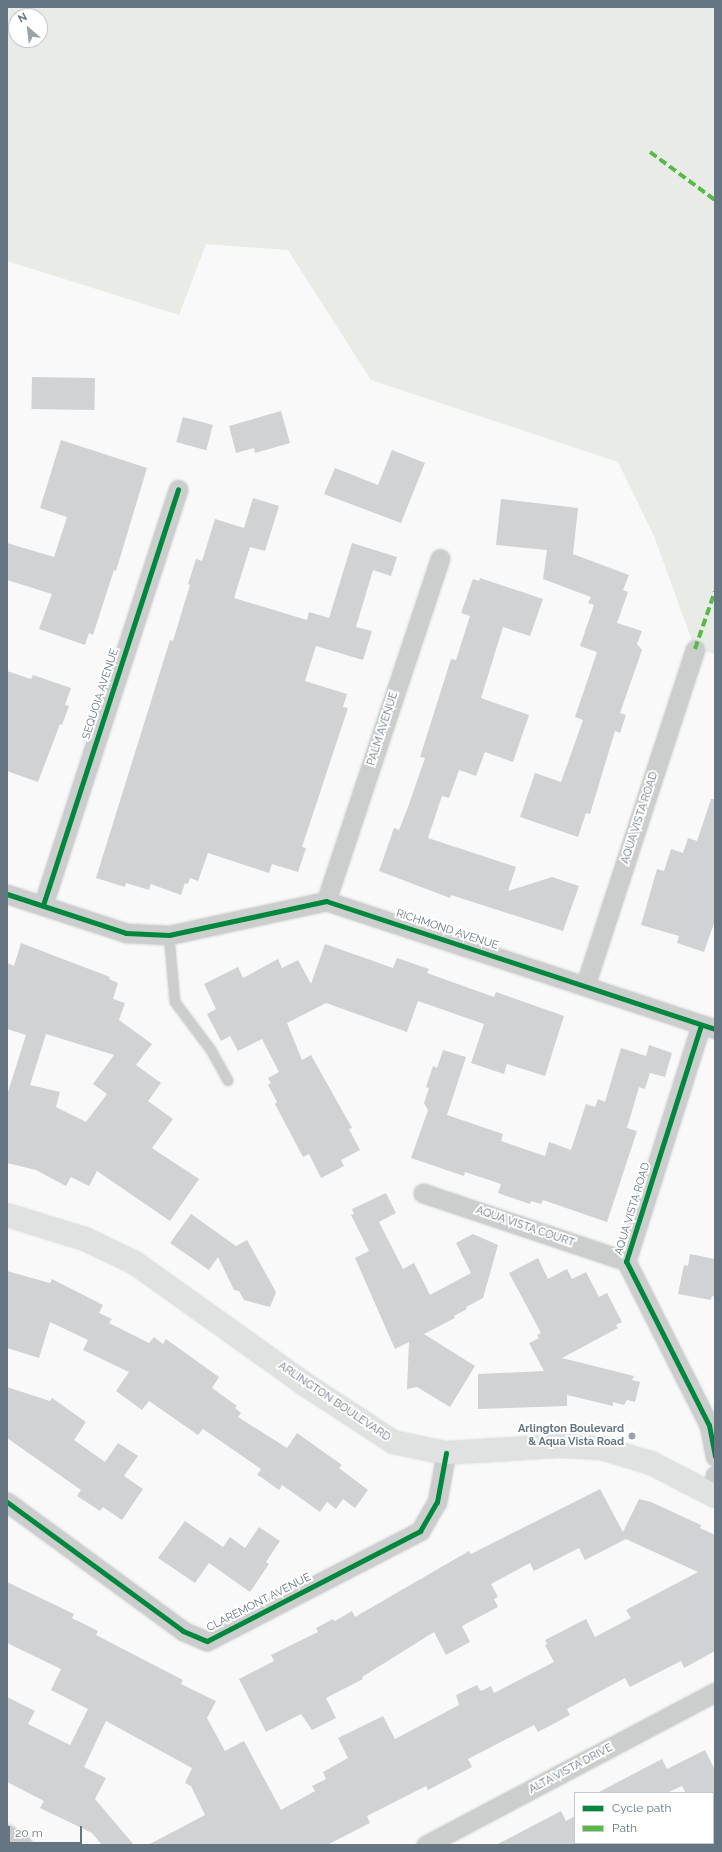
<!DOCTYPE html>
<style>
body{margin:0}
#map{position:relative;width:722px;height:1852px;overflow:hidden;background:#f9f9f9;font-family:Raleway,sans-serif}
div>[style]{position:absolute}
.green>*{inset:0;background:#e8ebe6}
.building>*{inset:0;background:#d0d2d3;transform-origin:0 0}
.roads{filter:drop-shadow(0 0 1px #d6d7d8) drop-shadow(0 0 1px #d6d7d8)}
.service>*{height:10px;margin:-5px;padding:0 5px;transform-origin:5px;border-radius:5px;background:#cccece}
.minor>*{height:19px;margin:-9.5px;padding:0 9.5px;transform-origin:9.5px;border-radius:9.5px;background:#cccece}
.secondary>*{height:22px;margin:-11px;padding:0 11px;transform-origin:11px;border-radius:11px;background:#e0e1e1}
.quiet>*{height:4px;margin-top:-2px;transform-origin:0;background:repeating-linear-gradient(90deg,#58b947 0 8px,transparent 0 12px)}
.cycleway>*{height:5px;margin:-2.5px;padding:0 2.5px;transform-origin:2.5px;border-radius:2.5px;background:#00873e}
.dots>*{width:11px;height:11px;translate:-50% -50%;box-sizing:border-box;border:2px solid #fff;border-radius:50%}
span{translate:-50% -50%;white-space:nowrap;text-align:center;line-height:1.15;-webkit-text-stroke:4px #fff;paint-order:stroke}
.street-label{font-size:11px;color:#667582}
.poi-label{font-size:11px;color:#667582;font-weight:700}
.right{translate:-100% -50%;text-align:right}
.frame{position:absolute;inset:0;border:8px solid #667582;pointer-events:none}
.legend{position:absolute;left:574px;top:1792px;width:140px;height:52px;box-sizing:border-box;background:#fff;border:1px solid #c2c8cd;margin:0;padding:5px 7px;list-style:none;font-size:12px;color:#667582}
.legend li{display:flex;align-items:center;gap:8px;height:20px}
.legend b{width:20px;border:1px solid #c2c8cd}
.north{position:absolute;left:8px;top:8px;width:40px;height:40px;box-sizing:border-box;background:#fff;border:1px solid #c2c8cd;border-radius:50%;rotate:332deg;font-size:11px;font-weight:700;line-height:16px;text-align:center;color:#667582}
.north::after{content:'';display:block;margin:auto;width:14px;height:18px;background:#99a3ac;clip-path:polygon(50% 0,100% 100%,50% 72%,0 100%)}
.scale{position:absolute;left:8px;top:1826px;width:74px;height:18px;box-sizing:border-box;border:2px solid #667582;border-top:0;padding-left:5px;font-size:12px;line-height:14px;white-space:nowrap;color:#667582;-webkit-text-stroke:3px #fff;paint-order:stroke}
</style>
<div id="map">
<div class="green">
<div style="clip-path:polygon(evenodd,7px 7px,715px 7px,715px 654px,695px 649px,654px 536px,618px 462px,371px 380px,288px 250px,206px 244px,179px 315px,7px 261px,7px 7px,16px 16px,40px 16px,40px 40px,16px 40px,16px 16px)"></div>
</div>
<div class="building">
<div style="left:32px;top:377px;width:63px;height:32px;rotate:1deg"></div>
<div style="clip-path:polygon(281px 411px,290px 443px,255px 453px,254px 448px,236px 453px,229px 426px)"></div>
<div style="left:183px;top:417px;width:31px;height:26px;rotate:15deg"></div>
<div style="clip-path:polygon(61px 440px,147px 468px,116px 571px,114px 570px,93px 635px,89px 633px,85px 645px,39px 629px,52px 594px,7px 580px,7px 543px,54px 557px,67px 517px,40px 508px)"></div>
<div style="clip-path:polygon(392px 450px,425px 463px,401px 523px,324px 494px,335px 468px,378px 485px)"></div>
<div style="clip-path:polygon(253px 498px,279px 506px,265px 551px,250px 547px,234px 598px,307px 620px,309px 612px,329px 618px,352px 543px,397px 557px,391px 576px,373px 570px,356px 627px,372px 631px,363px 660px,316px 646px,305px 681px,347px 694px,343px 707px,348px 708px,302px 847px,306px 848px,298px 872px,272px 864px,269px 873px,208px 853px,198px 881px,190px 878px,188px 884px,185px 883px,181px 895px,151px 884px,149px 890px,126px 883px,125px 887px,96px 878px,170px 640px,173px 641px,190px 585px,188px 584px,196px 559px,202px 561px,215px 519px,244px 528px)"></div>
<div style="clip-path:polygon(501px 499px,578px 508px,573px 554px,629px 575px,623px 590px,628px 592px,617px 623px,642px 631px,637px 644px,642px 650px,620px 713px,626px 715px,620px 733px,615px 731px,590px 814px,586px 813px,578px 837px,520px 817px,535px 773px,561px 782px,583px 720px,575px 717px,597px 652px,580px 646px,594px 605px,588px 603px,591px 597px,543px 579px,547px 550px,496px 545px)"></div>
<div style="clip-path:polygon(480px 578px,543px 599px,530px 636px,503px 627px,481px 698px,529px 715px,513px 762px,485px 752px,476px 776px,459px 770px,449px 798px,442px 796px,428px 838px,516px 867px,508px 891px,552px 877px,579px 886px,563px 931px,451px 895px,450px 898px,379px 871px,394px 828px,399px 830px,408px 807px,425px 758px,420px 757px,451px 659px,456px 660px,470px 616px,461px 613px,473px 579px,479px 581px)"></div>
<div style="clip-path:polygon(7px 671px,31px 679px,33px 675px,71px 688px,65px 705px,69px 706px,62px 725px,60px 724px,38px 782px,7px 771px)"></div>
<div style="clip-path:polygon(711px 799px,715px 799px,715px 920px,704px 952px,677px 943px,679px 936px,641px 925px,657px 869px,664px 871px,671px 849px,683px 853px,688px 838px,697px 841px)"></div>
<div style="clip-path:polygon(evenodd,21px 943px,110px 977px,109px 979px,118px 983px,113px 999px,125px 1003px,119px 1020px,152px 1044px,136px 1065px,161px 1083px,148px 1101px,173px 1119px,152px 1148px,199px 1179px,170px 1221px,97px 1171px,89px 1186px,71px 1177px,66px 1186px,36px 1170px,7px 1163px,7px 1095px,26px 1035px,7px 1029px,7px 963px,14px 966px,21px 943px,46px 1034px,114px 1055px,93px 1084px,107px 1094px,86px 1122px,56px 1107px,60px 1092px,30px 1085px,46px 1034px)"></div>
<div style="clip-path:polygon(325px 944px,393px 968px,397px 958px,429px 969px,427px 973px,494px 997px,496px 992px,564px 1016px,545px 1076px,507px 1064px,504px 1074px,471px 1063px,484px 1024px,418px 1001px,407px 1032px,326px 1003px,287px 1023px,302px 1060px,311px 1055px,352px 1128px,349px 1129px,360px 1150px,341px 1160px,344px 1166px,321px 1178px,309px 1154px,303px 1157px,275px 1104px,277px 1102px,268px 1085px,271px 1083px,268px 1078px,279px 1072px,262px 1039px,238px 1051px,230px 1036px,221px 1041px,207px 1014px,216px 1009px,204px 984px,238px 967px,243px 978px,278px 959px,282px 968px,298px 960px,311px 984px)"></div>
<div style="clip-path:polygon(649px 1045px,672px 1053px,665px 1077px,650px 1073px,645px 1089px,639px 1087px,627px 1128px,637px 1131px,607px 1222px,543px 1200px,541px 1204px,531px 1201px,530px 1204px,498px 1193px,501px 1184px,465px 1172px,464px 1176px,411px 1158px,428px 1110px,424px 1103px,429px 1088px,426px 1087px,433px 1066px,437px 1068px,443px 1050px,466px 1057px,447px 1115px,503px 1134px,501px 1141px,545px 1156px,549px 1142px,571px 1150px,586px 1104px,595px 1107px,598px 1099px,605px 1102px,621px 1048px,646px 1056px)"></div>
<div style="clip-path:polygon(386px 1193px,396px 1213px,379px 1222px,403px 1269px,414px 1263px,430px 1295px,471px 1273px,456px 1243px,473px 1234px,498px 1245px,483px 1298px,466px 1307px,467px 1309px,454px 1316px,455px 1318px,424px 1334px,475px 1366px,450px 1407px,417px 1387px,407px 1389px,409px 1342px,395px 1349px,355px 1258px,369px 1251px,351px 1215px,354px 1214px,352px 1209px)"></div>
<div style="clip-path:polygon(191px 1214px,236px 1246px,247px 1240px,276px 1292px,270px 1307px,244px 1300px,239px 1291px,234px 1290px,218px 1257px,209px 1270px,170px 1243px)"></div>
<div style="clip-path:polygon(690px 1254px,715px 1259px,715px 1297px,712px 1296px,711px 1300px,678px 1294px,684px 1265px,688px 1266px)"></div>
<div style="clip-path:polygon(538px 1258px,548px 1279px,567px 1269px,572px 1279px,586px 1272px,599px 1297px,607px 1293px,622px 1322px,616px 1325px,618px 1328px,562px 1358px,634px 1376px,632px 1380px,640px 1382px,635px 1402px,627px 1400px,624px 1405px,613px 1402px,613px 1406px,567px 1395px,567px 1406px,478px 1409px,478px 1374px,544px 1371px,529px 1343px,539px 1338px,537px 1335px,541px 1333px,509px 1273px)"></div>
<div style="clip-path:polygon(7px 1271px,50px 1283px,52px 1279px,103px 1305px,99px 1313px,112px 1319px,109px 1323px,149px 1343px,154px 1337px,163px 1344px,166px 1339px,219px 1377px,212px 1388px,237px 1406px,235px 1408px,241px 1413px,238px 1417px,287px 1448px,297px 1433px,342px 1465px,339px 1468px,368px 1490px,355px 1508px,343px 1499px,336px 1509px,327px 1502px,320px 1512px,282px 1485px,279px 1490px,261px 1477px,257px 1475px,261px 1469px,203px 1429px,198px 1435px,149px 1401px,142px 1410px,116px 1391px,129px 1372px,83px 1350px,88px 1340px,50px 1322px,39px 1358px,7px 1348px)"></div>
<div style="clip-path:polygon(7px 1387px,50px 1401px,52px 1398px,86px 1422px,74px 1440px,105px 1462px,118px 1443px,138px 1456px,124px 1476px,143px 1489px,122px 1520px,103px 1507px,100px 1511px,77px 1496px,81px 1490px,7px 1438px)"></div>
<div style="clip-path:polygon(600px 1489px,623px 1532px,639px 1499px,651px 1502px,701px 1525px,700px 1528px,715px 1535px,715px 1651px,684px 1668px,681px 1661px,630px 1687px,625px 1678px,567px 1709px,570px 1715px,538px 1732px,534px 1725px,468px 1759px,472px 1767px,428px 1790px,426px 1786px,367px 1816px,370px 1823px,327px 1845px,148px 1845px,205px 1815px,191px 1786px,185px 1783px,192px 1768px,106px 1721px,84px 1767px,106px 1778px,95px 1799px,134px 1845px,102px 1845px,92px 1833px,40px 1808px,44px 1801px,7px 1782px,7px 1697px,35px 1711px,28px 1724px,70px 1745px,88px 1709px,51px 1690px,61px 1669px,7px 1643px,7px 1582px,74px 1614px,72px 1618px,98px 1631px,96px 1635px,183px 1680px,181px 1684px,216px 1701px,207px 1718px,225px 1751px,244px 1741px,281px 1810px,315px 1791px,312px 1786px,326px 1779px,323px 1772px,348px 1758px,338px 1738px,383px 1716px,395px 1739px,459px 1705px,456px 1695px,477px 1685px,481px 1691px,491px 1686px,494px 1693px,554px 1662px,545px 1645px,547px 1644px,545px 1640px,586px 1619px,595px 1637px,631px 1618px,626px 1610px,698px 1572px,626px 1539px,585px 1560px,579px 1548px,534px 1571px,530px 1563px,491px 1584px,498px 1597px,494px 1599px,498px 1607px,462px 1626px,470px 1642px,446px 1655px,434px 1632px,362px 1677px,363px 1679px,326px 1698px,336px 1718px,312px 1730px,301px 1714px,266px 1732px,239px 1679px,274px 1661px,271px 1655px,318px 1632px,316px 1628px,333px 1619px,335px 1621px,352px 1611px,355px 1617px,469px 1551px,471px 1554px)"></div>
<div style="clip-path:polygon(185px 1521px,223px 1547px,230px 1537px,245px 1548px,259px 1527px,280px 1541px,266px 1562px,269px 1564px,250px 1592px,209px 1563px,195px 1583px,158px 1558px)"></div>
<div style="clip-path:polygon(705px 1750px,715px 1770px,715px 1793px,686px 1793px,682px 1786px,667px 1793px,597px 1793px,662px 1759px,667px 1769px)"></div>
<div style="clip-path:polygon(561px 1811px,566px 1821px,575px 1816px,575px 1845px,496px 1845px)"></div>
</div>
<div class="roads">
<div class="service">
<div style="left:169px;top:935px;width:67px;rotate:84.9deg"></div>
<div style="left:175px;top:1002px;width:60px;rotate:53.1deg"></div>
<div style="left:211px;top:1050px;width:35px;rotate:61deg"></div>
</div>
<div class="minor">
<div style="left:7px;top:894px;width:125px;rotate:18.1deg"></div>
<div style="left:126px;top:933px;width:43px;rotate:2.7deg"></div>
<div style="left:169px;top:935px;width:161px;rotate:-12.2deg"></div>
<div style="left:326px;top:901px;width:410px;rotate:18.2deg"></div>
<div style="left:326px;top:901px;width:361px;rotate:-71.6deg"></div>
<div style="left:43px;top:905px;width:437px;rotate:-72deg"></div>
<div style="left:585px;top:986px;width:354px;rotate:-71.9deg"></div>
<div style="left:701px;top:1025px;width:248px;rotate:107.6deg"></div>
<div style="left:626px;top:1261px;width:184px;rotate:63.2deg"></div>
<div style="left:709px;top:1425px;width:32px;rotate:79deg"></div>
<div style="left:423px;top:1193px;width:214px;rotate:18.5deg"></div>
<div style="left:712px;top:1494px;width:19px;rotate:-81deg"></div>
<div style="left:7px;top:1502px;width:218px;rotate:36.2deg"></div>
<div style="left:183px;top:1631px;width:26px;rotate:23deg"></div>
<div style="left:207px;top:1641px;width:240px;rotate:-27.3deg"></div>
<div style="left:420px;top:1531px;width:34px;rotate:-60deg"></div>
<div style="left:437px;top:1502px;width:50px;rotate:-79.6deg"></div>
<div style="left:7px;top:1834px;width:19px;rotate:35deg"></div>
<div style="left:426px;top:1845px;width:327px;rotate:-27.9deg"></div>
</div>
<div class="secondary">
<div style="left:7px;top:1215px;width:82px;rotate:17.1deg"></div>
<div style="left:85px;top:1239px;width:55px;rotate:25.6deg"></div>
<div style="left:135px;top:1263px;width:206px;rotate:35.5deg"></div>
<div style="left:303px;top:1383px;width:108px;rotate:33.2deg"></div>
<div style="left:393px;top:1442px;width:54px;rotate:11.7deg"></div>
<div style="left:446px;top:1453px;width:113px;rotate:-3.5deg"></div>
<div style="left:559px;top:1446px;width:42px;rotate:2.7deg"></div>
<div style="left:601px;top:1448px;width:52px;rotate:16.7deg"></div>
<div style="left:651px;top:1463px;width:72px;rotate:27.3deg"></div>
</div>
</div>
<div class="quiet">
<div style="left:650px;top:152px;width:81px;rotate:36.4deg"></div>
<div style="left:695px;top:649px;width:61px;rotate:-71deg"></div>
</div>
<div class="cycleway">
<div style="left:7px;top:894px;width:125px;rotate:18.1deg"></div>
<div style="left:126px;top:933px;width:43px;rotate:2.7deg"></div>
<div style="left:169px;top:935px;width:161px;rotate:-12.2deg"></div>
<div style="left:326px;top:901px;width:410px;rotate:18.2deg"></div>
<div style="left:43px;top:905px;width:437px;rotate:-72deg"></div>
<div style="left:701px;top:1025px;width:248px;rotate:107.6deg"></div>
<div style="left:626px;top:1261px;width:184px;rotate:63.2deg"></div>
<div style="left:709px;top:1425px;width:32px;rotate:79deg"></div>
<div style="left:7px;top:1502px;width:218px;rotate:36.2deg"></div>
<div style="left:183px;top:1631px;width:26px;rotate:23deg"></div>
<div style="left:207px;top:1641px;width:240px;rotate:-27.3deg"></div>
<div style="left:420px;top:1531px;width:34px;rotate:-60deg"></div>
<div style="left:437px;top:1502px;width:50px;rotate:-79.6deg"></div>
</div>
<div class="dots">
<div style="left:632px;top:1436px;background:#99a3ac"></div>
</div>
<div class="street-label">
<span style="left:101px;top:694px;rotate:-72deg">SEQUOIA AVENUE</span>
<span style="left:383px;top:729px;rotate:-72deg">PALM AVENUE</span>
<span style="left:640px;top:818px;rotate:-72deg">AQUA VISTA ROAD</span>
<span style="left:447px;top:930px;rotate:18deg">RICHMOND AVENUE</span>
<span style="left:633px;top:1209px;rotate:-73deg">AQUA VISTA ROAD</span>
<span style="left:525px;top:1227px;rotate:19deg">AQUA VISTA COURT</span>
<span style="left:334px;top:1402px;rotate:34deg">ARLINGTON BOULEVARD</span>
<span style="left:259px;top:1603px;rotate:-27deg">CLAREMONT AVENUE</span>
<span style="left:571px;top:1769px;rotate:-28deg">ALTA VISTA DRIVE</span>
</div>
<div class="poi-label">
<span class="right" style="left:624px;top:1436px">Arlington Boulevard<br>&amp; Aqua Vista Road</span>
</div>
<div class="frame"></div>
<ul class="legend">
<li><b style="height:5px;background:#00873e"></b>Cycle path</li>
<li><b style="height:5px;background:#58b947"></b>Path</li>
</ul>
<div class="north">N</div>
<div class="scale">20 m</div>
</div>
